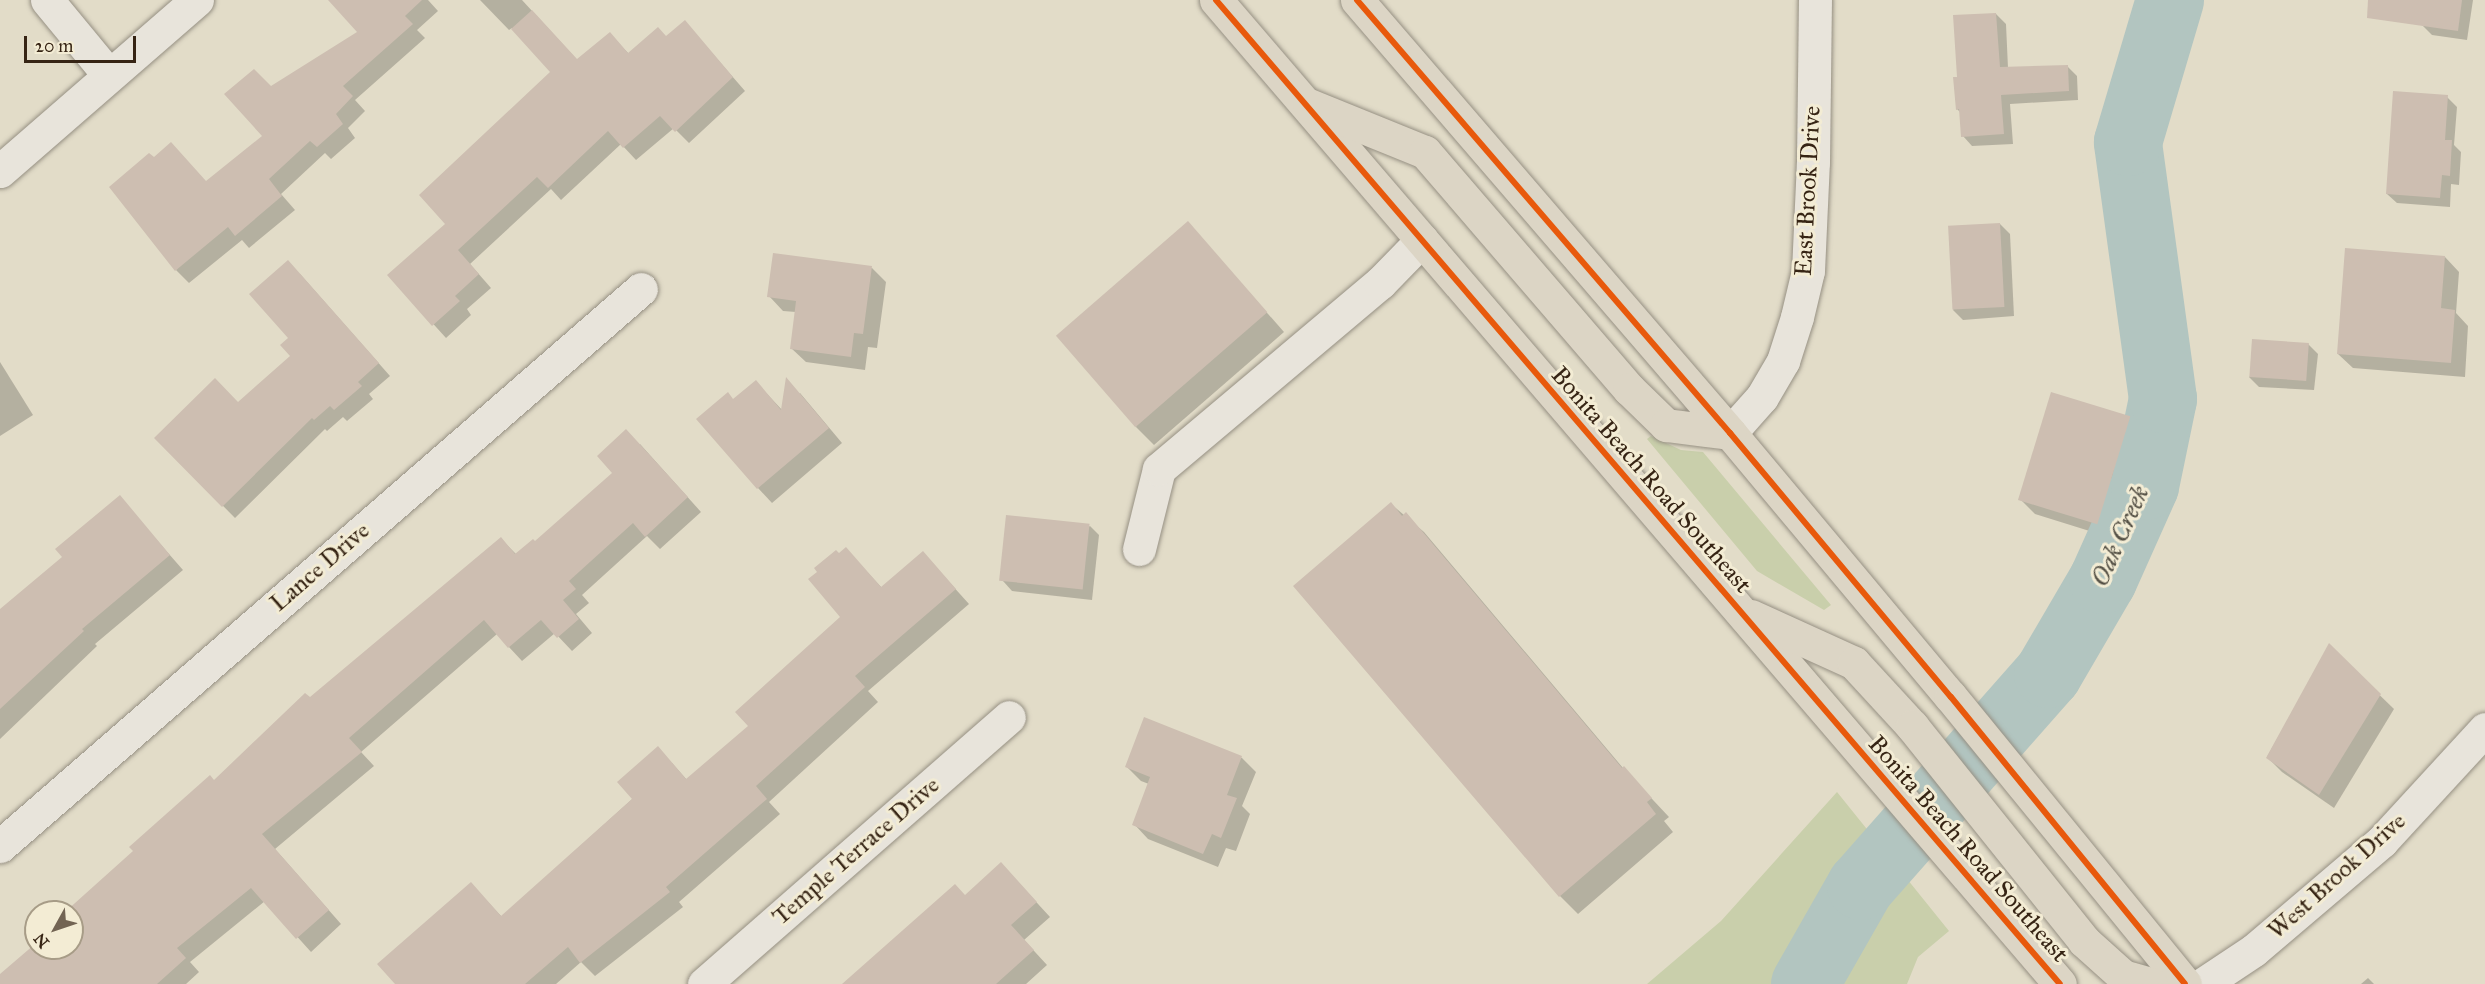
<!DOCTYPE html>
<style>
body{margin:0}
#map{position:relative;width:2485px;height:984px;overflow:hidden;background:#e2dcc8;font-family:"IM FELL Great Primer",serif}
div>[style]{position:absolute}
.green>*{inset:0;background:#c9cfab}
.shadow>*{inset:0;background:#0003}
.river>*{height:68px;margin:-34px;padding:0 34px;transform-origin:34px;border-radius:34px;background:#b2c5c0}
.building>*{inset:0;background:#cdbeb1;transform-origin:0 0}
.roads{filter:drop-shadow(0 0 2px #969083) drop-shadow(0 0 2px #969083)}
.minor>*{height:33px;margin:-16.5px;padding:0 16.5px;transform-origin:16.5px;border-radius:16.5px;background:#e8e4db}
.major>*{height:33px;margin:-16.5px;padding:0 16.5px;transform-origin:16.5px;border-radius:16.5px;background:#dcd5c5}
.cycleway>*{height:6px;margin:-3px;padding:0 3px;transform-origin:3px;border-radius:3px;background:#e8590c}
span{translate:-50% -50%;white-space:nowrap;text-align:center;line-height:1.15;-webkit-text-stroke:6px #f3ecd4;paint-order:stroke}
.street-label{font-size:24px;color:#362414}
.water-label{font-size:26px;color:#555146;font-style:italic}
.north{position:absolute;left:24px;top:900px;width:60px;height:60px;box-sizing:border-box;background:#f3ecd4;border:2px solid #a79c87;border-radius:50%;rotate:230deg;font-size:16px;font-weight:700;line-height:24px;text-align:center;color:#362414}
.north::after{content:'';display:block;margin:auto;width:21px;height:27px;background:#726453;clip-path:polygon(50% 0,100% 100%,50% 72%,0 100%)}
.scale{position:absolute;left:24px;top:36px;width:112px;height:27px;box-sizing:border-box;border:3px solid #362414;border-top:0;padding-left:8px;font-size:18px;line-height:21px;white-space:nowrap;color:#362414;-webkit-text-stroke:4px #f3ecd4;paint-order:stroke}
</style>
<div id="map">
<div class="green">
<div style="clip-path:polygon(1651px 436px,1681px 450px,1703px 452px,1831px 605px,1824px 610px,1757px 571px,1647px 439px)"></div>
<div style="clip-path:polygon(1837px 792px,1949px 931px,1918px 957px,1907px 984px,1647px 984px,1721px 921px)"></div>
</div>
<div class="shadow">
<div style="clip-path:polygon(338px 0,428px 0,438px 11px,417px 30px,425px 38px,355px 100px,365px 111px,348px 128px,355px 138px,331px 159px,325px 153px,281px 194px,295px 210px,249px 248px,242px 240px,189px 283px,176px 270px,207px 183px,264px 136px,271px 88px,359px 32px)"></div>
<div style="clip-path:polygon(480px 0,522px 0,578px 61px,610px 34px,629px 54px,666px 38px,685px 22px,745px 91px,689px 143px,674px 128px,636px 160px,621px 144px,561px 200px,551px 189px,470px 264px,491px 288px,467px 309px,471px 315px,446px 338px,389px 275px,447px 224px,552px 72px,512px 28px,509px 30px)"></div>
<div style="clip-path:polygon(2426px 0,2473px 0,2467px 40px,2432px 35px,2422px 25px)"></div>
<div style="clip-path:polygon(1996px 14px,2006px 24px,2008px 68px,2067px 66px,2077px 76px,2078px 100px,2010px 104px,2013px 144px,1972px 146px,1963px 136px,1961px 113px,1957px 109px)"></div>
<div style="clip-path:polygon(2447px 97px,2457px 107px,2454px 145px,2461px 152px,2459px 185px,2451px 184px,2450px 207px,2397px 203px,2387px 194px)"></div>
<div style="clip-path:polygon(1188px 223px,1284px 332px,1154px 445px,1136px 427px)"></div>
<div style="clip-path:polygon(2000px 224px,2010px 234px,2014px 316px,1963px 320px,1953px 310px)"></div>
<div style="clip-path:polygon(2445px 257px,2459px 272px,2456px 313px,2468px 326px,2465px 377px,2353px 368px,2338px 354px)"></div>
<div style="clip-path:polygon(872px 268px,886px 282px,877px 348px,868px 347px,865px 370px,806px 362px,791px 348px,796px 312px,783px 311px,769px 296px)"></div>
<div style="clip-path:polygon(300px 274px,390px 376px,369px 394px,373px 399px,347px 421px,343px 417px,327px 431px,325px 429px,235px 518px,156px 438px,238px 404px,292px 356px,290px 338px)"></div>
<div style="clip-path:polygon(2308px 344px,2318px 354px,2314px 390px,2259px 387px,2249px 377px)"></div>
<div style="clip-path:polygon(0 362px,33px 415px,0 436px)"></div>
<div style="clip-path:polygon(756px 382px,783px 411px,800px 393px,842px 443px,772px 503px,758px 488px,734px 400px)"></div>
<div style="clip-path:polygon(2129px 417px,2144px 432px,2112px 538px,2035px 514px,2021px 500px)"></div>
<div style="clip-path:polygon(640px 444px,701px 512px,660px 549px,647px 536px,582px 595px,589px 603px,576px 614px,592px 633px,572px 651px,555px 633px,522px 661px,497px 634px,361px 752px,374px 766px,275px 849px,341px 924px,311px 952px,265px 901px,190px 962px,199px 972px,186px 984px,0 984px,0 976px,36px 946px,36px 948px,72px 948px,72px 912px,67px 912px,310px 699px,501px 539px,517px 555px,535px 543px,614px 473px)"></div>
<div style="clip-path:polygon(119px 497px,183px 570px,95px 644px,97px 646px,0 739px,0 611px,64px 557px)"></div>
<div style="clip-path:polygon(1391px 504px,1424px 532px,1623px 768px,1669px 817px,1664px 821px,1673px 832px,1578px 914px,1560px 896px)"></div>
<div style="clip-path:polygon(1090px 526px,1099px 535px,1092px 600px,1012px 591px,1003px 581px)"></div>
<div style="clip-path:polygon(846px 549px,882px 588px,923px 553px,969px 604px,868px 691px,878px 702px,769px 802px,780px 814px,679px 902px,683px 907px,595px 976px,581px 962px,556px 984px,397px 984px,471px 884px,502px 917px,672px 763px,687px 780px,750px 726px,843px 617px,839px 554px)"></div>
<div style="clip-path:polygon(2329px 646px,2394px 709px,2334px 808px,2282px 772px,2267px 757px)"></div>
<div style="clip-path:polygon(1145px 719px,1242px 758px,1256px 772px,1242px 806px,1250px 814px,1236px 851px,1226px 848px,1218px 867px,1148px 839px,1134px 824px,1149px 784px,1141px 781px,1126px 766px)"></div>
<div style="clip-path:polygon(1015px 879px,1050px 917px,1024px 940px,1047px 965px,1026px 984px,868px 984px,965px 897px)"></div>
<div style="clip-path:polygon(2368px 978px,2374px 984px,2361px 984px)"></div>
</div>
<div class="river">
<div style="left:1805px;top:984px;width:113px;rotate:-60.3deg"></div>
<div style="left:1861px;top:886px;width:283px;rotate:-48.6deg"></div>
<div style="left:2048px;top:674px;width:109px;rotate:-59.7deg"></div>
<div style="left:2103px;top:580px;width:103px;rotate:-65.9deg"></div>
<div style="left:2145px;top:486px;width:89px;rotate:-78.3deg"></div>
<div style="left:2163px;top:399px;width:259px;rotate:-97.8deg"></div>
<div style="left:2128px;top:142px;width:148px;rotate:-73.5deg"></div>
</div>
<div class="building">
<div style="clip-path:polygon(328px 0,422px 0,405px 16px,413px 24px,343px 86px,353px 96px,336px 114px,343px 124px,317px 147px,310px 141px,269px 179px,282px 196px,235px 236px,228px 227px,175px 271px,109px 187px,149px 153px,154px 157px,171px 142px,206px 181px,262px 136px,224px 94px,254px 69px,271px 86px,357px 32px)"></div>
<div style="clip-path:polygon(2368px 0,2462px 0,2458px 31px,2367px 18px)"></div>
<div style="clip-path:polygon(532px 10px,577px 59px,610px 32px,628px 53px,658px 27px,666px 36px,685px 20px,733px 77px,675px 132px,660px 116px,623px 148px,608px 131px,548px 188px,537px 177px,458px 250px,479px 274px,455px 296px,460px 301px,432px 326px,387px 275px,445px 224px,419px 195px,550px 72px,511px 29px)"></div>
<div style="clip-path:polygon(1996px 13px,2000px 67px,2068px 65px,2069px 91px,2001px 95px,2004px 134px,1961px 137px,1959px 109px,1956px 110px,1953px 77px,1957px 77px,1953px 15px)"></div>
<div style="clip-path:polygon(2393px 91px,2448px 95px,2445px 140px,2452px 140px,2450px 176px,2442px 175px,2440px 198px,2386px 194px)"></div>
<div style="left:1188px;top:221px;width:121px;height:175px;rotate:49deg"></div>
<div style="left:2000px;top:223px;width:84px;height:52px;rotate:87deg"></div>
<div style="clip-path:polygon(2345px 248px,2445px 256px,2441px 308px,2455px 310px,2451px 363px,2337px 354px)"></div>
<div style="clip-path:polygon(773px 253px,872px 266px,863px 334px,854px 333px,851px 357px,790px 349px,796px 301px,767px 297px)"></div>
<div style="clip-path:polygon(288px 260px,379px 363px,358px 382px,362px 386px,334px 410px,330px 406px,314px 420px,312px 418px,222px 507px,154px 438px,215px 378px,238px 402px,290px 356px,280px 345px,288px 338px,249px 294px)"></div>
<div style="left:2252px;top:339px;width:57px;height:38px;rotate:4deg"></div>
<div style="clip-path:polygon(786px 377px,829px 428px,757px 489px,696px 419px,728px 392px,733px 399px,756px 380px,781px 410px)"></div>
<div style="left:2051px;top:392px;width:83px;height:113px;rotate:17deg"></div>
<div style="clip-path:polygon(626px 429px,688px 497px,645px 537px,633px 523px,569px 581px,576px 589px,563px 600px,579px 619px,557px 638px,541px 620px,508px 648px,484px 620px,349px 738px,362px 752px,262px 834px,329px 910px,296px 939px,251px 888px,177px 948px,186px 958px,157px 984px,0 984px,0 974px,35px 944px,33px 941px,36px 938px,36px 948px,72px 948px,72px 912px,65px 912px,133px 851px,129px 847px,210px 775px,214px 780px,305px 693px,310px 697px,501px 537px,515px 554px,533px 539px,535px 541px,612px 473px,597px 456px)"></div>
<div style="clip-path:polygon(120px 495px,170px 555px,82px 629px,84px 631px,0 709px,0 609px,62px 557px,55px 549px)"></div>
<div style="clip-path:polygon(1391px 502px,1402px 516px,1406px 512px,1622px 768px,1624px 766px,1652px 798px,1647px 802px,1656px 814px,1559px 897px,1293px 586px)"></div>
<div style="left:1006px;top:515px;width:84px;height:66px;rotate:6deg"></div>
<div style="clip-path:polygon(846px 547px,881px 587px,923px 551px,956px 589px,855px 676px,865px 687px,756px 786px,767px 799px,666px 887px,670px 892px,580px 963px,568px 947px,525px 984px,395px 984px,377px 964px,471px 882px,501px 916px,632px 799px,617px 782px,658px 746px,686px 779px,748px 726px,735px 712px,840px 617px,808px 579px,817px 572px,814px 568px,836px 550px,839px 553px)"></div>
<div style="clip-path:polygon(2329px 643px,2381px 694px,2319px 795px,2266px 758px)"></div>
<div style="clip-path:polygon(1144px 717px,1242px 756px,1227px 795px,1237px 798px,1221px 838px,1212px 834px,1203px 854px,1132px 825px,1150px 777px,1125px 767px)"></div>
<div style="clip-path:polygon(1001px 862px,1037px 902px,1011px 925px,1034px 950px,996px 984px,842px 984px,955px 884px,965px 895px)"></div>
</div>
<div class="roads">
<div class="minor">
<div style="left:47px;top:0;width:96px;rotate:50.5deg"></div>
<div style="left:0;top:171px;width:261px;rotate:-41deg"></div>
<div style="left:1730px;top:433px;width:48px;rotate:-48.4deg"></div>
<div style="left:1762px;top:397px;width:42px;rotate:-59.7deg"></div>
<div style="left:1783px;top:361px;width:46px;rotate:-72.3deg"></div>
<div style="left:1797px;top:317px;width:47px;rotate:-76.6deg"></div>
<div style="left:1808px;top:271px;width:109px;rotate:-87.4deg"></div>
<div style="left:1813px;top:162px;width:162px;rotate:-89.3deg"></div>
<div style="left:1139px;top:549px;width:82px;rotate:-76deg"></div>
<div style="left:1159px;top:469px;width:289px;rotate:-40.1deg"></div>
<div style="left:1380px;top:283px;width:60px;rotate:-45.7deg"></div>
<div style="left:0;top:846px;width:849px;rotate:-40.99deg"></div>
<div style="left:704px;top:984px;width:405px;rotate:-41.2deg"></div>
<div style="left:2203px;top:984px;width:61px;rotate:-33.7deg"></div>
<div style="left:2254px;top:950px;width:168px;rotate:-40.4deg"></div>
<div style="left:2382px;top:841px;width:152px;rotate:-47.4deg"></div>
</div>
<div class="major">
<div style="left:1216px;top:0;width:1296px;rotate:49.38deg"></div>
<div style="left:1357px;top:0;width:572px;rotate:49.26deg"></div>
<div style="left:1730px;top:433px;width:344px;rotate:50.1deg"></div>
<div style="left:1951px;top:697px;width:370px;rotate:50.8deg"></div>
<div style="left:1309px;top:105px;width:125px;rotate:22.1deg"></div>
<div style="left:1425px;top:152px;width:313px;rotate:49.3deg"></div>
<div style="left:1629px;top:389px;width:52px;rotate:44.2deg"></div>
<div style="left:1666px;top:425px;width:64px;rotate:7.1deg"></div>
<div style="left:1751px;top:616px;width:113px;rotate:24.5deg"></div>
<div style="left:1854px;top:663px;width:86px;rotate:47.4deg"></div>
<div style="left:1912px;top:726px;width:275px;rotate:51.3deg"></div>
<div style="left:2084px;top:941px;width:52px;rotate:41.9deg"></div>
<div style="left:2123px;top:976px;width:29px;rotate:16deg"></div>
</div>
</div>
<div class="cycleway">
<div style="left:1216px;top:0;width:1296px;rotate:49.38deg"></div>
<div style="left:1357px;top:0;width:572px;rotate:49.26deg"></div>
<div style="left:1730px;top:433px;width:344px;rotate:50.1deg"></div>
<div style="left:1951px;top:697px;width:370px;rotate:50.8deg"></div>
</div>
<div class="street-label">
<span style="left:1808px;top:191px;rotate:-87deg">East Brook Drive</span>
<span style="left:1651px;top:480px;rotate:49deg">Bonita Beach Road Southeast</span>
<span style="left:320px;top:567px;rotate:-41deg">Lance Drive</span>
<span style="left:1968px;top:849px;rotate:49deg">Bonita Beach Road Southeast</span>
<span style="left:856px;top:851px;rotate:-41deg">Temple Terrace Drive</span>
<span style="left:2337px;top:876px;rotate:-42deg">West Brook Drive</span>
</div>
<div class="water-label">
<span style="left:2120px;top:536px;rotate:-66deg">Oak Creek</span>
</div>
<div class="north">N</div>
<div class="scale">20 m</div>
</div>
